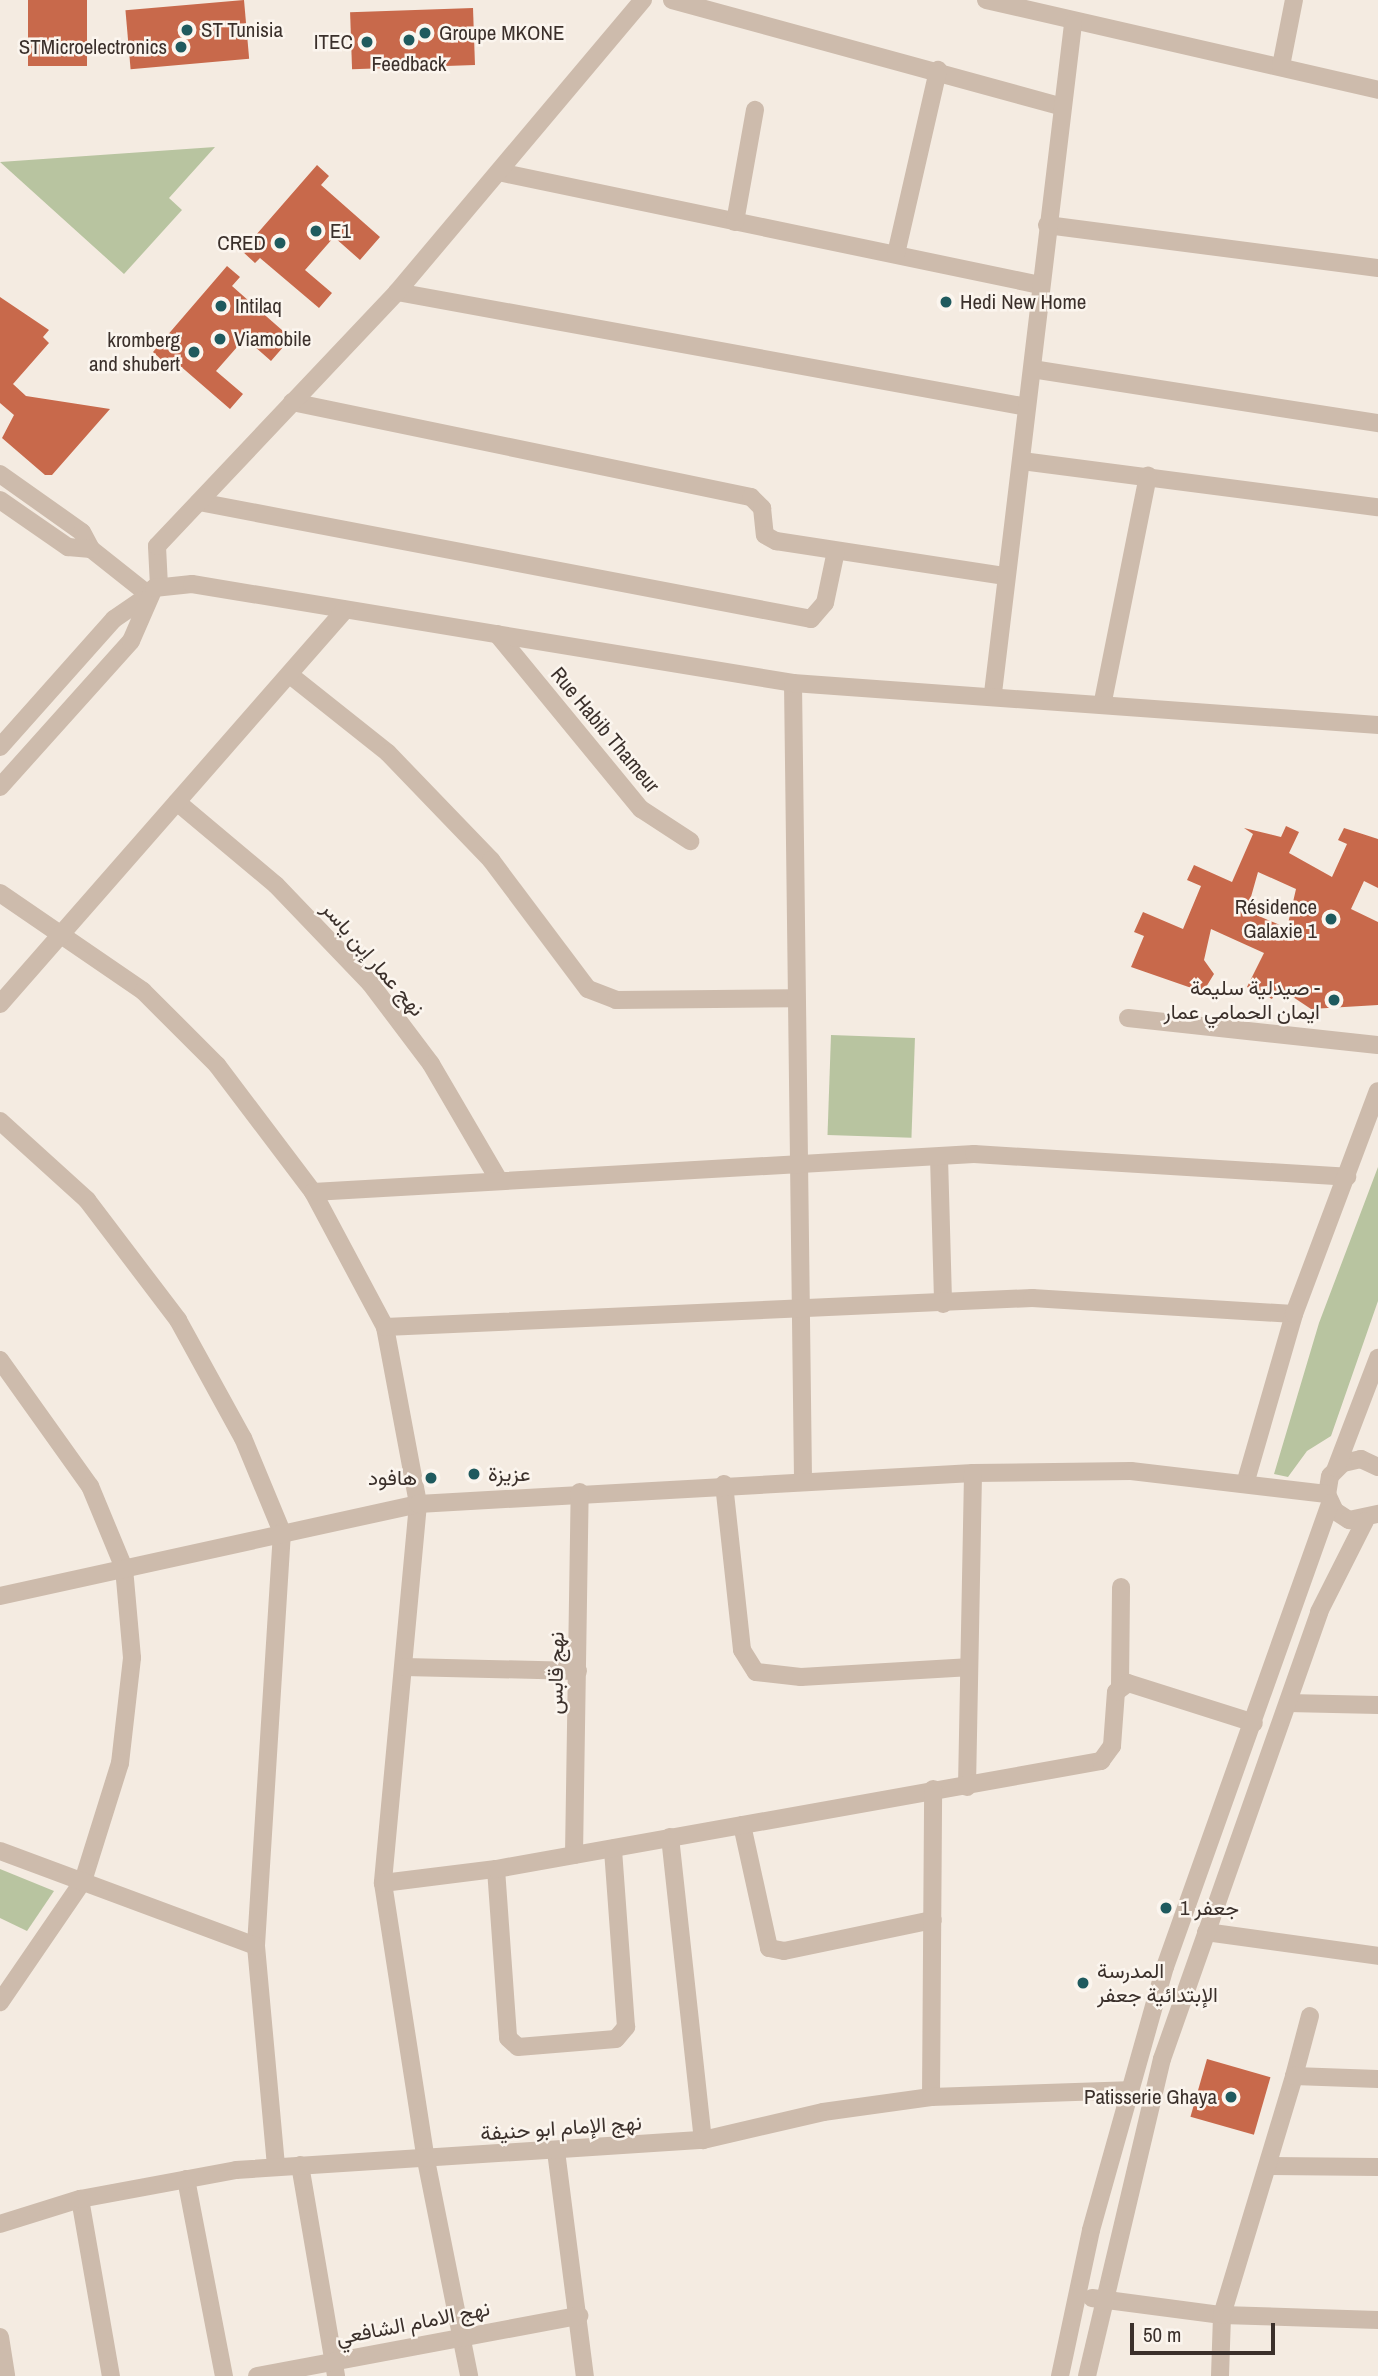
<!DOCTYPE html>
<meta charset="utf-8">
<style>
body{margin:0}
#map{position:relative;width:1378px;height:2376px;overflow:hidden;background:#f4ebe1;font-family:"Archivo Narrow",Vazirmatn,sans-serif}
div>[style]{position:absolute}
.green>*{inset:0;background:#b8c4a0;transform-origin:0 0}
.building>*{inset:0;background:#c8694b;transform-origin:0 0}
.minor>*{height:18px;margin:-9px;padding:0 9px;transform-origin:9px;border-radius:9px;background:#cdbbac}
.dots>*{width:19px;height:19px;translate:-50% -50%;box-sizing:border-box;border:4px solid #fbf5ee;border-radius:50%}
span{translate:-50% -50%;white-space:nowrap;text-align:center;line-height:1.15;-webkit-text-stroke:5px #fbf5ee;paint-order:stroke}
.poi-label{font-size:21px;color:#3b302b}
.left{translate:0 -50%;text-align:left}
.right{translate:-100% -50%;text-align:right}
.street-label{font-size:21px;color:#3b302b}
.scale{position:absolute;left:1130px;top:2323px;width:145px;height:32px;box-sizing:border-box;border:4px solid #3b302b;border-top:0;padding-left:9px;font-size:21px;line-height:24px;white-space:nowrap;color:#3b302b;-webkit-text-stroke:5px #fbf5ee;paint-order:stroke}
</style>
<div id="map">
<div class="green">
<div style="clip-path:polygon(215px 147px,169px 198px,182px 210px,124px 274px,0 162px)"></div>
<div style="left:831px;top:1035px;width:84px;height:100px;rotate:2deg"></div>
<div style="clip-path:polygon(1378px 1167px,1378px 1301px,1331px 1436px,1307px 1451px,1288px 1477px,1274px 1474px,1319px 1323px)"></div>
<div style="clip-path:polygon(0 1869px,54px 1891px,27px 1931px,0 1918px)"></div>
</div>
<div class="building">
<div style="left:28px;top:0;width:59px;height:66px"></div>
<div style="left:244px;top:0;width:59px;height:119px;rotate:85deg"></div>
<div style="left:473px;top:8px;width:57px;height:123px;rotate:88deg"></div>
<div style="clip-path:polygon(317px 165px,329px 176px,321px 185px,380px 237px,360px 260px,334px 237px,305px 270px,332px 293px,319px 308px,260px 258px,255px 263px,242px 251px)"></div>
<div style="clip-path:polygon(227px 266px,240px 277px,232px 286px,291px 338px,271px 361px,245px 338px,216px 371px,243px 394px,230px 409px,171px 358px,166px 364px,153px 352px)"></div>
<div style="clip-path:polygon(0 297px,49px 330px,43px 337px,49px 343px,13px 384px,26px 396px,110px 409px,52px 475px,45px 475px,2px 438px,14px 415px,0 403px)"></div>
<div style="clip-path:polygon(evenodd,1286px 826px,1299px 832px,1289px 853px,1332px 877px,1347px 844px,1338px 840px,1344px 828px,1378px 839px,1378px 888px,1364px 881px,1351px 909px,1378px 922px,1378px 1005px,1311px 1009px,1278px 987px,1272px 999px,1247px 987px,1264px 953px,1211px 929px,1204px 960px,1214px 974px,1203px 992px,1131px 967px,1144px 936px,1134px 932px,1143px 912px,1183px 929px,1201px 886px,1187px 880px,1194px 865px,1232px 882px,1253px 834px,1244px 828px,1281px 837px,1286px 826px,1258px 872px,1296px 889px,1287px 928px,1247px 911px,1258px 872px)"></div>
<div style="left:1207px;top:2059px;width:66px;height:60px;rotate:16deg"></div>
</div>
<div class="minor">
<div style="left:672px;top:0;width:404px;rotate:15.3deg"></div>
<div style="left:986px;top:0;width:402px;rotate:12.9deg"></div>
<div style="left:1281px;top:66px;width:67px;rotate:-78.9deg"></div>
<div style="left:503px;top:173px;width:549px;rotate:11.78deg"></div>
<div style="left:735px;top:222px;width:114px;rotate:-79.9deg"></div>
<div style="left:1047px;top:225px;width:334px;rotate:7.4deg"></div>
<div style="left:896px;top:254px;width:189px;rotate:-77.1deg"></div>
<div style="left:397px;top:292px;width:640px;rotate:10.34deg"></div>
<div style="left:1032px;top:369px;width:350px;rotate:8.9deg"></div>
<div style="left:292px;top:402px;width:469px;rotate:11.7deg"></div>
<div style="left:751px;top:497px;width:16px;rotate:45deg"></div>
<div style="left:762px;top:508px;width:27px;rotate:84deg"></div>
<div style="left:765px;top:535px;width:13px;rotate:29deg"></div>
<div style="left:776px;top:541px;width:232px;rotate:8.7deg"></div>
<div style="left:1022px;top:461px;width:359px;rotate:7.4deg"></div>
<div style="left:0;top:474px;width:100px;rotate:35.3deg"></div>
<div style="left:82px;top:532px;width:19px;rotate:62deg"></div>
<div style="left:91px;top:549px;width:74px;rotate:38.4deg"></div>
<div style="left:0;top:500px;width:83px;rotate:34.7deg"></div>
<div style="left:68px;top:547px;width:23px;rotate:5deg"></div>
<div style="left:199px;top:502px;width:623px;rotate:10.82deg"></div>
<div style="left:811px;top:619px;width:21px;rotate:-49deg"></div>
<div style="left:825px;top:603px;width:53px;rotate:-78.1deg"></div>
<div style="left:159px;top:586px;width:40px;rotate:-92.9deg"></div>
<div style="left:157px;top:546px;width:349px;rotate:-46.6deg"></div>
<div style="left:397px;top:292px;width:382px;rotate:-49.9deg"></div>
<div style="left:497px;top:634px;width:227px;rotate:50.6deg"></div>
<div style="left:641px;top:809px;width:59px;rotate:33.1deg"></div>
<div style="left:290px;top:675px;width:125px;rotate:38.5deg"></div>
<div style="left:388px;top:753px;width:149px;rotate:46.1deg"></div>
<div style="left:491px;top:860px;width:161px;rotate:53.1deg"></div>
<div style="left:588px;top:989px;width:30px;rotate:21deg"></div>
<div style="left:616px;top:1000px;width:179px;rotate:-0.6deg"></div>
<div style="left:793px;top:683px;width:799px;rotate:89.28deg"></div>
<div style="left:993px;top:693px;width:674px;rotate:-83.18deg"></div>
<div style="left:1103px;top:701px;width:230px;rotate:-78.7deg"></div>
<div style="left:0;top:747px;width:171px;rotate:-48.3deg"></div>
<div style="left:114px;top:619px;width:42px;rotate:-34.4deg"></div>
<div style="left:0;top:787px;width:196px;rotate:-48.1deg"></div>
<div style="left:131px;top:641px;width:58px;rotate:-66.5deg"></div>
<div style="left:154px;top:588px;width:38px;rotate:-6deg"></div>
<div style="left:192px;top:584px;width:609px;rotate:9.35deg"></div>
<div style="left:793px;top:683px;width:587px;rotate:4.11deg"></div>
<div style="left:177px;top:802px;width:129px;rotate:40deg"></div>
<div style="left:276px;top:885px;width:136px;rotate:46.2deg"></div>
<div style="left:370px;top:983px;width:101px;rotate:53deg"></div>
<div style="left:431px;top:1064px;width:131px;rotate:59.7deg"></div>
<div style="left:0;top:893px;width:173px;rotate:34.4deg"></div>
<div style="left:143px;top:991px;width:105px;rotate:45deg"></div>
<div style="left:217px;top:1065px;width:159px;rotate:52.9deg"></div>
<div style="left:313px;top:1192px;width:153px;rotate:61.9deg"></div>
<div style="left:385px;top:1327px;width:180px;rotate:79.4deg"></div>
<div style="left:418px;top:1504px;width:381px;rotate:95.3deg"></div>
<div style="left:383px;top:1883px;width:280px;rotate:81.2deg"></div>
<div style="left:426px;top:2160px;width:220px;rotate:78.7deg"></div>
<div style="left:0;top:1004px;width:524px;rotate:-48.79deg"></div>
<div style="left:1128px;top:1018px;width:251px;rotate:6.2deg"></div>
<div style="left:0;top:1121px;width:118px;rotate:42.2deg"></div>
<div style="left:87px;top:1200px;width:151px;rotate:52.8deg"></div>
<div style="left:178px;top:1320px;width:135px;rotate:61.2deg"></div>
<div style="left:243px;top:1438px;width:102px;rotate:67.5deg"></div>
<div style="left:282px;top:1532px;width:415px;rotate:93.6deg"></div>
<div style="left:256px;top:1946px;width:221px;rotate:84.8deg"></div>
<div style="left:939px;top:1157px;width:147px;rotate:88.4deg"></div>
<div style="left:313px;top:1192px;width:662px;rotate:-3.29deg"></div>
<div style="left:974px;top:1154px;width:374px;rotate:3.5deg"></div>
<div style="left:385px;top:1327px;width:648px;rotate:-2.57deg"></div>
<div style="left:1032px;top:1298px;width:262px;rotate:3.5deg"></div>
<div style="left:0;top:1360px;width:155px;rotate:54.5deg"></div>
<div style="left:90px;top:1486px;width:89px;rotate:67.5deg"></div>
<div style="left:124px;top:1568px;width:90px;rotate:84.9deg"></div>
<div style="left:132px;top:1658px;width:106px;rotate:96.5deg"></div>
<div style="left:120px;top:1763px;width:124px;rotate:107.4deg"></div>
<div style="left:83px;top:1881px;width:147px;rotate:124.4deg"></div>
<div style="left:1378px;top:1467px;width:19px;rotate:-155deg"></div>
<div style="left:1361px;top:1459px;width:18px;rotate:167deg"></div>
<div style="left:1343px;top:1463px;width:18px;rotate:135deg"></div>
<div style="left:1330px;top:1476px;width:18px;rotate:99deg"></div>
<div style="left:1327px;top:1494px;width:19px;rotate:65deg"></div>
<div style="left:1335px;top:1511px;width:17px;rotate:33deg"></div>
<div style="left:1349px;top:1520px;width:30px;rotate:-12deg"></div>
<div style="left:1336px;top:1468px;width:118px;rotate:-69.1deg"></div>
<div style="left:724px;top:1484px;width:167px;rotate:83.8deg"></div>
<div style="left:742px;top:1650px;width:26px;rotate:58deg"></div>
<div style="left:756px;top:1672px;width:45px;rotate:6.3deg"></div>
<div style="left:801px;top:1677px;width:166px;rotate:-3.4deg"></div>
<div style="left:1245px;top:1484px;width:177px;rotate:-73.9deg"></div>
<div style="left:1294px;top:1314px;width:238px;rotate:-69.4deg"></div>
<div style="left:0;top:1596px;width:428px;rotate:-12.4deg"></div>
<div style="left:418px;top:1504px;width:556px;rotate:-3.2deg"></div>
<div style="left:973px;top:1473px;width:158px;rotate:-0.7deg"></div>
<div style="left:1131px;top:1471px;width:197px;rotate:6.7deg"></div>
<div style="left:404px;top:1667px;width:174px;rotate:1.3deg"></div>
<div style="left:1120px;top:1686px;width:99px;rotate:-89.4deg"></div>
<div style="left:1288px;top:1703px;width:90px;rotate:1.3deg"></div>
<div style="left:967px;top:1787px;width:314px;rotate:-88.9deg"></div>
<div style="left:742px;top:1825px;width:126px;rotate:77.6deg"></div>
<div style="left:769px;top:1948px;width:15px;rotate:11deg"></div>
<div style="left:784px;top:1951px;width:152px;rotate:-11.8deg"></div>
<div style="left:670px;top:1837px;width:305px;rotate:83.8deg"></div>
<div style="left:0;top:1851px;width:273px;rotate:20.4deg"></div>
<div style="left:574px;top:1855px;width:363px;rotate:-89.1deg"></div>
<div style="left:496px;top:1869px;width:169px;rotate:85.9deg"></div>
<div style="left:508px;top:2038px;width:13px;rotate:42deg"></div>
<div style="left:518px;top:2047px;width:98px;rotate:-4.7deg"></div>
<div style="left:616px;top:2039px;width:16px;rotate:-50deg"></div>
<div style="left:626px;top:2027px;width:179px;rotate:-94.2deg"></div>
<div style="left:383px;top:1883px;width:114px;rotate:-7.1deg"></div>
<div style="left:496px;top:1869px;width:615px;rotate:-10.12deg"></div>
<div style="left:1101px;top:1761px;width:19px;rotate:-54deg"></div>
<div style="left:1112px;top:1746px;width:54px;rotate:-85.8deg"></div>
<div style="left:1116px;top:1692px;width:15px;rotate:-37deg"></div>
<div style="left:1128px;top:1683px;width:132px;rotate:17.6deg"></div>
<div style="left:1206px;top:1932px;width:174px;rotate:7.9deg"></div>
<div style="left:1294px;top:2076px;width:62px;rotate:-75.1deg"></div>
<div style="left:931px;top:2097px;width:308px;rotate:-89.6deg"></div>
<div style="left:556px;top:2151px;width:227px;rotate:82.7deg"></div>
<div style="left:300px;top:2165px;width:214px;rotate:80.3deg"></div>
<div style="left:1271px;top:2166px;width:107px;rotate:0.5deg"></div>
<div style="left:186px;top:2179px;width:201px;rotate:79.1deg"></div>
<div style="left:80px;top:2199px;width:180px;rotate:80.1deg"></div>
<div style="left:0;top:2224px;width:84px;rotate:-17.4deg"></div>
<div style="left:80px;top:2199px;width:159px;rotate:-10.5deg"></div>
<div style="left:236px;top:2170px;width:468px;rotate:-3.7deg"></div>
<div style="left:703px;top:2140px;width:123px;rotate:-13.1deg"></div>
<div style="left:823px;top:2112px;width:109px;rotate:-7.9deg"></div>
<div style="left:931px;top:2097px;width:196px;rotate:-2deg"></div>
<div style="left:1092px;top:2298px;width:131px;rotate:7.5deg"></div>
<div style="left:1222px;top:2315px;width:156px;rotate:1.8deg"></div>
<div style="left:0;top:2337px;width:39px;rotate:81deg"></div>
<div style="left:257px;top:2376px;width:328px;rotate:-10.6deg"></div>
<div style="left:1060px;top:2376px;width:149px;rotate:-78deg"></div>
<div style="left:1091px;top:2230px;width:273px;rotate:-74.3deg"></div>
<div style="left:1165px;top:1967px;width:492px;rotate:-70.4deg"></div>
<div style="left:1087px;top:2376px;width:326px;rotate:-76.7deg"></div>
<div style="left:1162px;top:2059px;width:474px;rotate:-70.6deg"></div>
<div style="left:1319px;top:1612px;width:102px;rotate:-63.2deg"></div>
<div style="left:1220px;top:2376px;width:61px;rotate:-88.1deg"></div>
<div style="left:1222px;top:2315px;width:250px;rotate:-73.2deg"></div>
<div style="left:1294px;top:2076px;width:84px;rotate:2deg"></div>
</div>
<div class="dots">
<div style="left:187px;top:30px;background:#1f5a5e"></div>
<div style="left:425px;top:33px;background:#1f5a5e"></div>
<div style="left:409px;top:40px;background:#1f5a5e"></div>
<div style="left:367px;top:42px;background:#1f5a5e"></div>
<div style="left:181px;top:47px;background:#1f5a5e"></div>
<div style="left:316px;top:231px;background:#1f5a5e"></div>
<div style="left:280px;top:243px;background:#1f5a5e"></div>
<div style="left:946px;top:302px;background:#1f5a5e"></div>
<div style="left:221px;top:306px;background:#1f5a5e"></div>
<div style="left:220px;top:339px;background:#1f5a5e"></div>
<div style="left:194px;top:352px;background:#1f5a5e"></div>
<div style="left:1331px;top:919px;background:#1f5a5e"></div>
<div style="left:1334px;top:1000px;background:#1f5a5e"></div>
<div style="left:474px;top:1474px;background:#1f5a5e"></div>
<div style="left:431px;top:1478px;background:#1f5a5e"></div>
<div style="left:1166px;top:1908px;background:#1f5a5e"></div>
<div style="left:1083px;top:1983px;background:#1f5a5e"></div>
<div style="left:1231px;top:2097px;background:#1f5a5e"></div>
</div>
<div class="poi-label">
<span class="left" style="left:201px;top:30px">ST Tunisia</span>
<span class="left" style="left:439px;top:33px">Groupe MKONE</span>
<span class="right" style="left:353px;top:42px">ITEC</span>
<span class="right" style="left:167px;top:47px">STMicroelectronics</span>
<span style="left:409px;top:64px">Feedback</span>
<span class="left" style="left:330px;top:231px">E1</span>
<span class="right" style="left:266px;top:243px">CRED</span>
<span class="left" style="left:960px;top:302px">Hedi New Home</span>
<span class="left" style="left:235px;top:306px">Intilaq</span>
<span class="left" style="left:234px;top:339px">Viamobile</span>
<span class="right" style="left:180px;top:352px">kromberg<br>and shubert</span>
<span class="right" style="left:1317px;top:919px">Résidence<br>Galaxie 1</span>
<span class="right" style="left:1320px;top:1000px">صيدلية سليمة -<br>ايمان الحمامي عمار</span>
<span class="left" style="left:488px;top:1474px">عزيزة</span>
<span class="right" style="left:417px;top:1478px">هافود</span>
<span class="left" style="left:1180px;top:1908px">جعفر 1</span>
<span class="left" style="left:1097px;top:1983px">المدرسة<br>الإبتدائية جعفر</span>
<span class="right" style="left:1217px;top:2097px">Patisserie Ghaya</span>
</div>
<div class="street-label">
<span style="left:605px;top:730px;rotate:50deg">Rue Habib Thameur</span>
<span style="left:373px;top:959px;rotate:49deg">نهج عمار إبن ياسر</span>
<span style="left:556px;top:1673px;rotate:-89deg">نهج قابس</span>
<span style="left:561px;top:2128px;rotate:-4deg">نهج الإمام ابو حنيفة</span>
<span style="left:413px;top:2323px;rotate:-11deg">نهج الامام الشافعي</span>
</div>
<div class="scale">50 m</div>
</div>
